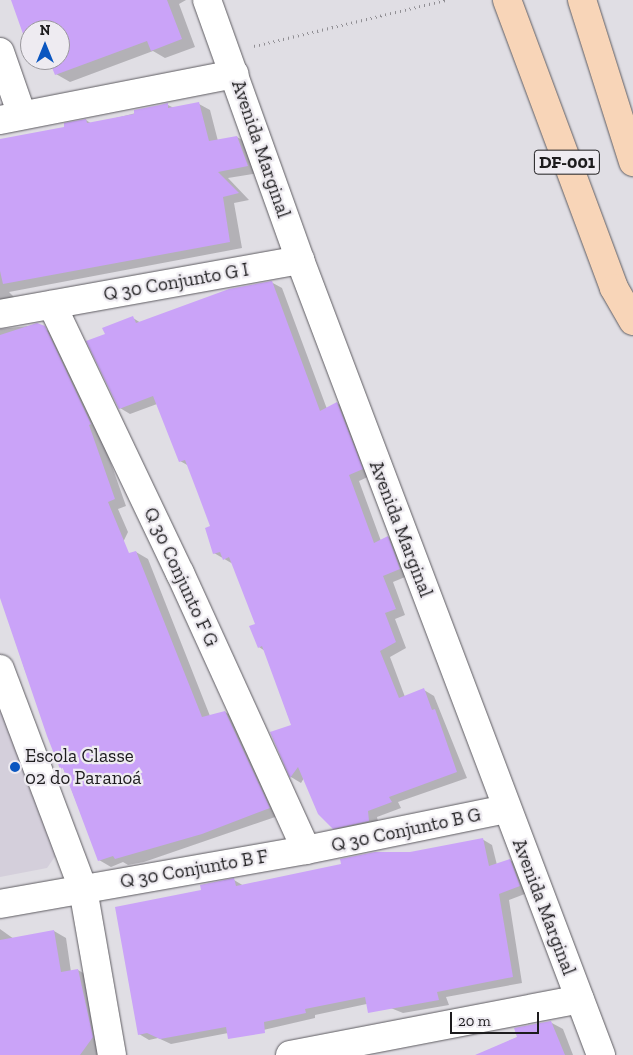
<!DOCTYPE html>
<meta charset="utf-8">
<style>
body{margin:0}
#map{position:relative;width:633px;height:1055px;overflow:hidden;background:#e0dee4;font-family:"Zilla Slab",serif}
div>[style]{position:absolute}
.built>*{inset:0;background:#d4cfdb}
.shadow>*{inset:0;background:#0003}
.building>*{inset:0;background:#caa3f8}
.path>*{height:3px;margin-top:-1.5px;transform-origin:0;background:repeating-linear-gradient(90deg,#918f94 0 1px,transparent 0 5px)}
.roads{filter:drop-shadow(0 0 1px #5e5c61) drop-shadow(0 0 1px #5e5c61)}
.minor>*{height:28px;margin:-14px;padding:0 14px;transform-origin:14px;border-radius:14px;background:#fff}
.major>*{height:28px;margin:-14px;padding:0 14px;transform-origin:14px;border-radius:14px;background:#f8d5b8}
.dots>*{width:14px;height:14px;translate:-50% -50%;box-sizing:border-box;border:2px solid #eeebf1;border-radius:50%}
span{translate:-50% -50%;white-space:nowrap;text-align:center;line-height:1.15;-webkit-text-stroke:4.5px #eeebf1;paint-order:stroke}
.shield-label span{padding:1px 4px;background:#eeebf1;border:1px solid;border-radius:4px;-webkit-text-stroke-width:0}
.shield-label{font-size:18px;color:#1d1c1e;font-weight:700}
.street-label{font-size:19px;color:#1d1c1e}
.poi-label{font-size:19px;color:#1d1c1e}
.left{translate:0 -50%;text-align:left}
.north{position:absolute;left:20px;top:20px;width:50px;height:50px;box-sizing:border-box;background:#eeebf1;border:1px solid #9a989d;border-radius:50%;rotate:0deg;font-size:14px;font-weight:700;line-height:20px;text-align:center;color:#1d1c1e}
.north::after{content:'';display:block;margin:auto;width:18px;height:22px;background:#0a56c0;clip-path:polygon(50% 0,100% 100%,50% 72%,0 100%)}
.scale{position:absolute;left:450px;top:1012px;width:89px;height:22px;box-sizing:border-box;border:2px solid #1d1c1e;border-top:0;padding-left:6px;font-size:15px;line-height:18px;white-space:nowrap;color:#1d1c1e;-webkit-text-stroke:4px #eeebf1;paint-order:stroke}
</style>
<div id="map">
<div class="built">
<div style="clip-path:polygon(0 682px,59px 851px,47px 868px,0 877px)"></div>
</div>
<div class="shadow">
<div style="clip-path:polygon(13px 0,186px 0,179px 4px,195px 47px,165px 58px,153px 51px,70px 82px,56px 74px,51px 60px,60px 60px,60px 30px,30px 30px,29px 47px)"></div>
<div style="clip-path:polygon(199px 104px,210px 110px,218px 141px,237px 137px,249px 144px,259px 173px,228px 178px,249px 200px,234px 203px,242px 248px,9px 292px,20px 303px,0 313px,0 140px,66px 128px,86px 120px,92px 124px,168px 105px,174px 108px)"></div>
<div style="clip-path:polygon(271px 282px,282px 288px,327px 409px,337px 403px,347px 409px,372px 475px,359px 481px,381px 541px,388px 537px,398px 543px,410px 575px,393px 582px,405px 615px,395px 619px,406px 648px,390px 657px,405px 697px,424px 690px,434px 696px,467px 778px,398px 802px,401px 808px,377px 817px,379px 826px,344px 834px,333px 828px,304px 778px,301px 783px,291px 777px,271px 733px,292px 726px,265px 651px,259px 647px,256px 624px,233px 564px,214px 553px,212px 527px,189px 466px,180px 461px,157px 404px,130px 414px,120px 408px,106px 335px,133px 318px,141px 323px)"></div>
<div style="clip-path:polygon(37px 325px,57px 335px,100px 432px,126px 506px,118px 509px,128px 532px,115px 559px,136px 552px,148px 559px,210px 716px,225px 712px,237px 719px,281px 815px,144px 862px,128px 865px,123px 862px,111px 867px,99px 860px,25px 670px,0 594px,0 329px)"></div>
<div style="clip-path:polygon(482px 839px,492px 845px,497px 865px,510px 860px,520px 866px,530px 892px,509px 900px,522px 983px,446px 997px,449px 1005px,403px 1013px,376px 1002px,315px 1015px,315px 1018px,259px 1031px,254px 1028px,171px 1044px,158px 1038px,149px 1040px,139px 1034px,202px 891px,234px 880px,244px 886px)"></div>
<div style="clip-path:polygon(0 929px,14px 939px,54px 931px,66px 938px,71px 972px,78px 970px,90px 977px,105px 1044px,97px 1055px,0 1055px)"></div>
<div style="clip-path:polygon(550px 1022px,563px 1029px,573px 1055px,479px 1055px)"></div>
</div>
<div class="building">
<div style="clip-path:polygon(11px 0,167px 0,182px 39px,151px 51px,147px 41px,55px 75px,49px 60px,60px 60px,60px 30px,30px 30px,28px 48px)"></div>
<div style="clip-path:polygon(199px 102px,209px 141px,237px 136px,248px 166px,218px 172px,239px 193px,223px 197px,230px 242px,3px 284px,0 271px,0 139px,64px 127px,64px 123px,86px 119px,87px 123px,134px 114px,134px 110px,160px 105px,168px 103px,168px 108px)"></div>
<div style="clip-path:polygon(272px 281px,320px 411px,337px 402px,363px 469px,349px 475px,374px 543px,388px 536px,400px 569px,383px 576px,396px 609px,385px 613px,396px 642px,380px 651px,399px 698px,424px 688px,432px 710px,435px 709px,457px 772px,389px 797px,392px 802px,368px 811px,369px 821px,333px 829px,318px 814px,298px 767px,290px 778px,270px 732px,291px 725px,262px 646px,258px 648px,249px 626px,255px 624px,229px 557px,223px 560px,220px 552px,213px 554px,205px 528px,210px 526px,198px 494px,185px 460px,179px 462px,153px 396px,119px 409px,86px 341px,105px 334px,102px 328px,133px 316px,136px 323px,229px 289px)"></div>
<div style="clip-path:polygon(37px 323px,45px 326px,91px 424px,89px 425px,115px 499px,108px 502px,129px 553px,136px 551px,202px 717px,225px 711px,270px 808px,202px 834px,115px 859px,113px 856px,98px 861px,63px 768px,60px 769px,47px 736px,0 598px,0 335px)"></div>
<div style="clip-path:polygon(483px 838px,489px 866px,510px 859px,520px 886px,499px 894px,513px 977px,437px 992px,439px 1000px,368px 1013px,365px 997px,305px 1009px,306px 1013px,264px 1022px,265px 1033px,228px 1039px,226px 1027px,160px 1039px,147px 1033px,138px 1035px,115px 907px,201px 890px,200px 885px,234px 878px,236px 886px,341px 864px,340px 859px,375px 852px,410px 852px)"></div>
<div style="clip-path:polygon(54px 930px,61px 972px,78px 969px,93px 1037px,80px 1055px,0 1055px,0 940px)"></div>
<div style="clip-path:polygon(551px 1021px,565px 1055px,475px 1055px,517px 1037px,514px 1028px)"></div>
</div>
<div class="path">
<div style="left:254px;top:46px;width:197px;rotate:-13.5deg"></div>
</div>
<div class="roads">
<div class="minor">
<div style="left:207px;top:0;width:276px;rotate:70.3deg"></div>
<div style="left:300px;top:260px;width:850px;rotate:69.26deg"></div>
<div style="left:0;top:52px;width:67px;rotate:70.8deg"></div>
<div style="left:0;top:120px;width:239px;rotate:-11.1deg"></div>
<div style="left:52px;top:305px;width:297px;rotate:64.5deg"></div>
<div style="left:180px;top:573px;width:304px;rotate:65.5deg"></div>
<div style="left:0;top:314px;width:305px;rotate:-10.2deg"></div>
<div style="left:0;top:669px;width:235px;rotate:69.3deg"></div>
<div style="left:83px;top:889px;width:169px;rotate:80.1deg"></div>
<div style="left:0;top:904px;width:311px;rotate:-10deg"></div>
<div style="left:306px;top:850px;width:204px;rotate:-11.6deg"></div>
<div style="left:290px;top:1055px;width:295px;rotate:-10.9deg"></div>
</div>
<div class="major">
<div style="left:507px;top:0;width:307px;rotate:69.6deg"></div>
<div style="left:614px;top:288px;width:38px;rotate:60deg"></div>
<div style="left:582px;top:0;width:170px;rotate:72.5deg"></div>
</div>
</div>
<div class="dots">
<div style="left:15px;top:767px;background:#0a56c0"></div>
</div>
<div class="shield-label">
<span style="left:567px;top:162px">DF-001</span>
</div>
<div class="street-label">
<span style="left:261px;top:149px;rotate:71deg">Avenida Marginal</span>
<span style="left:176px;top:282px;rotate:-10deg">Q 30 Conjunto G I</span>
<span style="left:401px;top:529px;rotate:69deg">Avenida Marginal</span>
<span style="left:181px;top:577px;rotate:65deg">Q 30 Conjunto F G</span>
<span style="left:406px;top:830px;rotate:-12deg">Q 30 Conjunto B G</span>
<span style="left:194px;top:869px;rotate:-10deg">Q 30 Conjunto B F</span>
<span style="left:544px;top:907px;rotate:69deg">Avenida Marginal</span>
</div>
<div class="poi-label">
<span class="left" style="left:25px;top:767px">Escola Classe<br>02 do Paranoá</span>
</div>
<div class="north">N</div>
<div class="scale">20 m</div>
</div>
